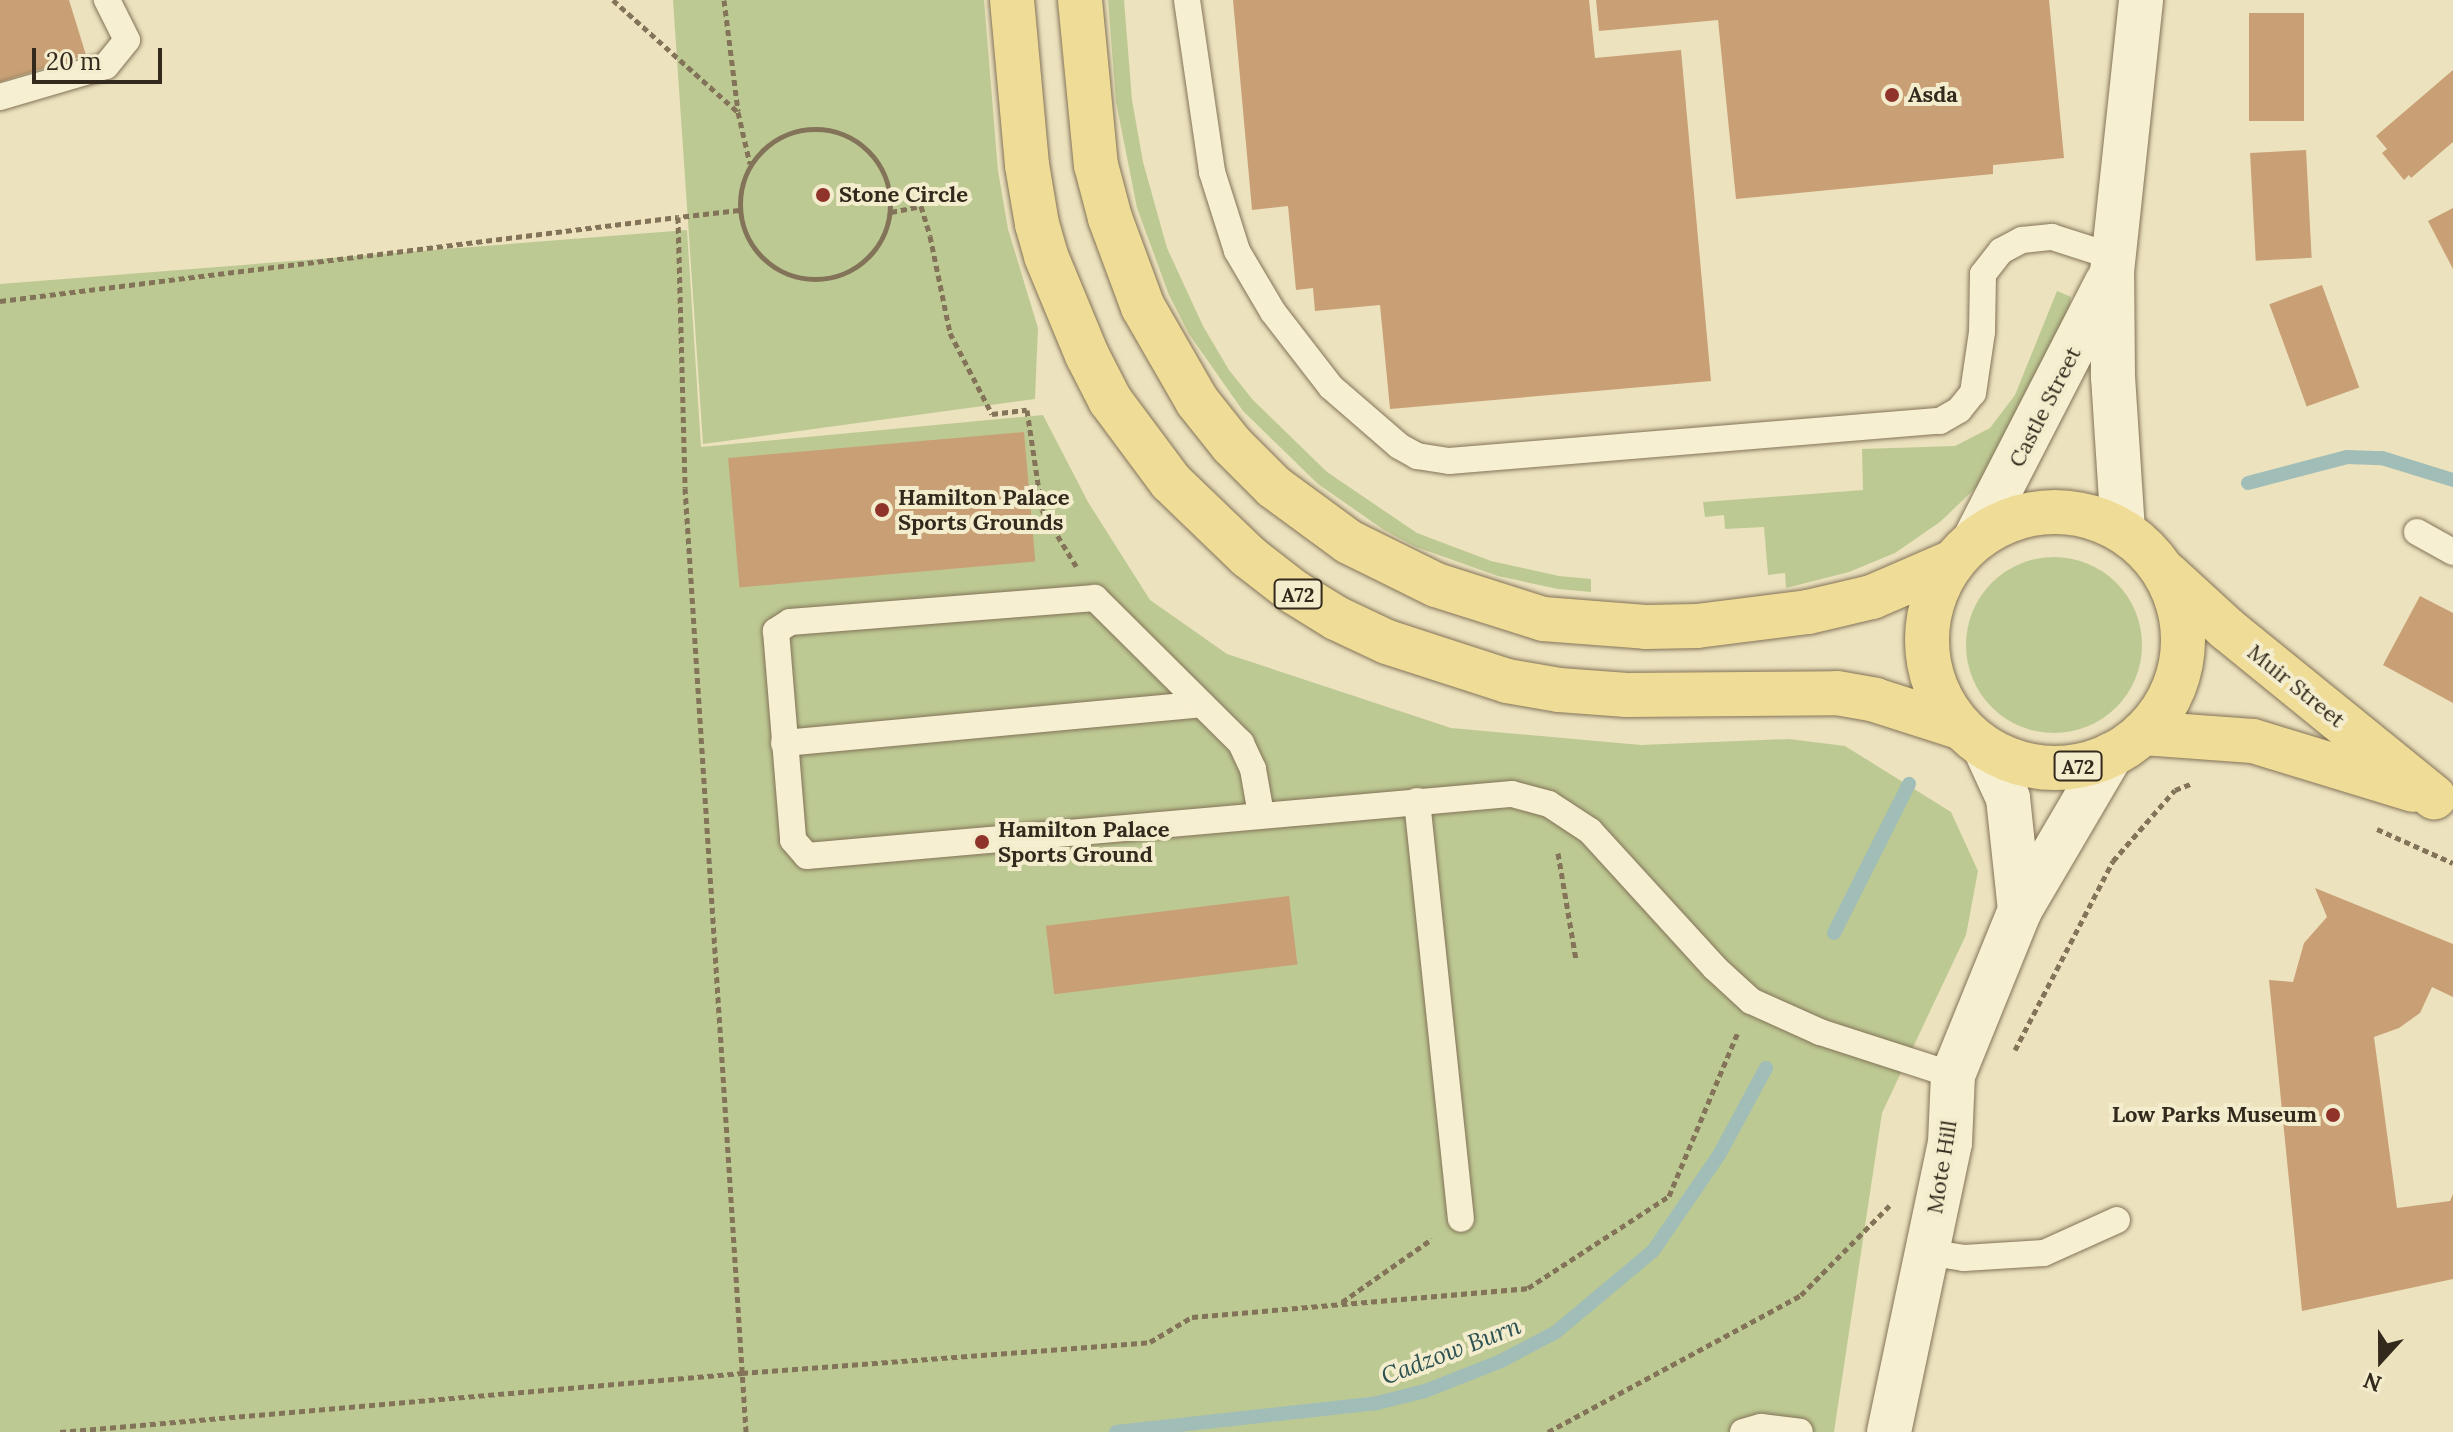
<!DOCTYPE html>
<style>
body{margin:0}
#map{position:relative;width:2453px;height:1432px;overflow:hidden;background:#ece2be;font-family:Lora,serif}
div>[style]{position:absolute}
.green>*{inset:0;background:#bdc993}
.round{border-radius:50%}
.stream>*{height:14px;margin:-7px;padding:0 7px;transform-origin:7px;border-radius:7px;background:#a1bdb8}
.building>*{inset:0;background:#c9a075;transform-origin:0 0}
.path>*{height:5px;margin-top:-2.5px;transform-origin:0;background:repeating-linear-gradient(90deg,#837358 0 6px,transparent 0 10px)}
.path>.ring{margin:-2.5px;padding:0;box-sizing:content-box;background:none;border:5px solid #837358;border-radius:50%}
.roads{filter:drop-shadow(0 0 2px #837358) drop-shadow(0 0 2px #837358)}
.lane>*{height:26px;margin:-13px;padding:0 13px;transform-origin:13px;border-radius:13px;background:#f7efd1}
.street>*{height:44px;margin:-22px;padding:0 22px;transform-origin:22px;border-radius:22px;background:#f7efd1}
.primary>*{height:44px;margin:-22px;padding:0 22px;transform-origin:22px;border-radius:22px;background:#efdc96}
.primary>.ring{margin:-22px;padding:0;box-sizing:content-box;background:none;border:44px solid #efdc96;border-radius:50%}
.dots>*{width:22px;height:22px;translate:-50% -50%;box-sizing:border-box;border:4px solid #f3eccd;border-radius:50%}
span{translate:-50% -50%;white-space:nowrap;text-align:center;line-height:1.15;-webkit-text-stroke:8px #f3eccd;paint-order:stroke}
.shield-label span{padding:2px 6px;background:#f3eccd;border:2px solid;border-radius:6px;-webkit-text-stroke-width:0}
.shield-label{font-size:20px;color:#33291c;font-weight:700}
.poi-label{font-size:22px;color:#33291c;font-weight:700}
.left{translate:0 -50%;text-align:left}
.right{translate:-100% -50%;text-align:right}
.street-label{font-size:22px;color:#33291c}
.water-label{font-size:24px;color:#2b5152;font-style:italic}
.north{position:absolute;left:2341px;top:1320px;width:80px;height:80px;-webkit-text-stroke:6px #f3eccd;paint-order:stroke;rotate:201deg;font-size:22px;font-weight:700;line-height:32px;text-align:center;color:#33291c}
.north::after{content:'';display:block;margin:auto;width:28px;height:36px;background:#33291c;clip-path:polygon(50% 0,100% 100%,50% 72%,0 100%)}
.scale{position:absolute;left:32px;top:48px;width:130px;height:36px;box-sizing:border-box;border:4px solid #33291c;border-top:0;padding-left:10px;font-size:24px;line-height:28px;white-space:nowrap;color:#33291c;-webkit-text-stroke:6px #f3eccd;paint-order:stroke}
</style>
<div id="map">
<div class="green">
<div style="clip-path:polygon(673px 0,984px 0,998px 171px,1008px 229px,1038px 328px,1035px 399px,703px 444px)"></div>
<div style="clip-path:polygon(1108px 0,1124px 0,1132px 100px,1143px 162px,1167px 248px,1203px 326px,1229px 370px,1253px 400px,1327px 472px,1417px 533px,1491px 561px,1559px 576px,1591px 579px,1591px 592px,1558px 589px,1498px 576px,1416px 547px,1384px 530px,1318px 484px,1243px 411px,1189px 334px,1169px 295px,1137px 208px,1116px 102px)"></div>
<div style="clip-path:polygon(687px 230px,701px 447px,1043px 415px,1088px 502px,1150px 600px,1227px 654px,1451px 728px,1641px 745px,1789px 739px,1845px 746px,1951px 812px,1978px 871px,1966px 935px,1882px 1113px,1834px 1432px,0 1432px,0 284px)"></div>
<div style="clip-path:polygon(2057px 291px,2071px 297px,2067px 320px,1984px 480px,1940px 522px,1895px 553px,1849px 572px,1786px 588px,1785px 573px,1768px 575px,1764px 527px,1725px 529px,1724px 515px,1705px 517px,1703px 502px,1863px 490px,1862px 449px,1955px 446px,1990px 428px,2015px 395px)"></div>
<div class="round" style="left:1966px;top:557px;width:176px;height:176px"></div>
</div>
<div class="stream">
<div style="left:2248px;top:483px;width:102px;rotate:-14.7deg"></div>
<div style="left:2347px;top:457px;width:35px;rotate:2deg"></div>
<div style="left:2382px;top:458px;width:74px;rotate:17.2deg"></div>
<div style="left:1834px;top:933px;width:167px;rotate:-63.3deg"></div>
<div style="left:1116px;top:1432px;width:263px;rotate:-6.3deg"></div>
<div style="left:1377px;top:1403px;width:49px;rotate:-14deg"></div>
<div style="left:1425px;top:1391px;width:82px;rotate:-21.5deg"></div>
<div style="left:1501px;top:1361px;width:62px;rotate:-27.8deg"></div>
<div style="left:1556px;top:1332px;width:126px;rotate:-39.9deg"></div>
<div style="left:1653px;top:1251px;width:116px;rotate:-55.5deg"></div>
<div style="left:1719px;top:1155px;width:99px;rotate:-61.6deg"></div>
</div>
<div class="building">
<div style="clip-path:polygon(0 0,69px 0,86px 55px,0 82px)"></div>
<div style="clip-path:polygon(1233px 0,1589px 0,1595px 58px,1681px 50px,1711px 381px,1390px 409px,1380px 305px,1315px 311px,1313px 288px,1296px 290px,1288px 206px,1252px 210px)"></div>
<div style="clip-path:polygon(1596px 0,2049px 0,2064px 158px,1993px 165px,1993px 174px,1736px 199px,1718px 20px,1599px 31px)"></div>
<div style="left:2249px;top:13px;width:55px;height:108px"></div>
<div style="clip-path:polygon(2453px 70px,2453px 142px,2411px 178px,2409px 175px,2404px 180px,2382px 153px,2387px 149px,2376px 136px)"></div>
<div style="left:2306px;top:150px;width:108px;height:56px;rotate:87deg"></div>
<div style="clip-path:polygon(2453px 208px,2453px 269px,2428px 221px)"></div>
<div style="left:2322px;top:285px;width:109px;height:56px;rotate:70deg"></div>
<div style="left:1024px;top:432px;width:130px;height:297px;rotate:85deg"></div>
<div style="clip-path:polygon(2420px 596px,2453px 613px,2453px 703px,2383px 665px)"></div>
<div style="clip-path:polygon(2315px 888px,2453px 944px,2453px 997px,2432px 987px,2420px 1013px,2399px 1028px,2374px 1037px,2397px 1208px,2450px 1201px,2453px 1194px,2453px 1279px,2302px 1311px,2269px 980px,2293px 982px,2304px 943px,2327px 917px)"></div>
<div style="left:1289px;top:896px;width:69px;height:245px;rotate:83deg"></div>
</div>
<div class="path">
<div style="left:613px;top:0;width:168px;rotate:41.9deg"></div>
<div style="left:738px;top:112px;width:53px;rotate:77deg"></div>
<div style="left:724px;top:0;width:112px;rotate:82.8deg"></div>
<div class="ring" style="left:740px;top:129px;width:145px;height:145px"></div>
<div style="left:739px;top:210px;width:61px;rotate:173.5deg"></div>
<div style="left:678px;top:217px;width:271px;rotate:88.5deg"></div>
<div style="left:685px;top:488px;width:946px;rotate:86.3deg"></div>
<div style="left:891px;top:212px;width:31px;rotate:-11deg"></div>
<div style="left:921px;top:206px;width:31px;rotate:73deg"></div>
<div style="left:930px;top:236px;width:99px;rotate:78.3deg"></div>
<div style="left:950px;top:333px;width:91px;rotate:62.6deg"></div>
<div style="left:992px;top:414px;width:35px;rotate:-7deg"></div>
<div style="left:1027px;top:410px;width:101px;rotate:81.5deg"></div>
<div style="left:1042px;top:510px;width:66px;rotate:58.7deg"></div>
<div style="left:0;top:301px;width:683px;rotate:-7.06deg"></div>
<div style="left:2377px;top:829px;width:83px;rotate:24.1deg"></div>
<div style="left:1558px;top:853px;width:108px;rotate:80.4deg"></div>
<div style="left:2015px;top:1050px;width:213px;rotate:-62.6deg"></div>
<div style="left:2113px;top:861px;width:94px;rotate:-48.9deg"></div>
<div style="left:2175px;top:790px;width:19px;rotate:-21deg"></div>
<div style="left:1342px;top:1302px;width:110px;rotate:-35deg"></div>
<div style="left:60px;top:1432px;width:685px;rotate:-4.94deg"></div>
<div style="left:742px;top:1373px;width:409px;rotate:-4.3deg"></div>
<div style="left:1150px;top:1342px;width:49px;rotate:-30.8deg"></div>
<div style="left:1192px;top:1317px;width:337px;rotate:-4.9deg"></div>
<div style="left:1528px;top:1288px;width:168px;rotate:-33.1deg"></div>
<div style="left:1669px;top:1196px;width:178px;rotate:-67.2deg"></div>
<div style="left:1548px;top:1432px;width:288px;rotate:-28.4deg"></div>
<div style="left:1801px;top:1295px;width:128px;rotate:-45.3deg"></div>
</div>
<div class="roads">
<div class="lane">
<div style="left:1187px;top:0;width:174px;rotate:81.7deg"></div>
<div style="left:1212px;top:172px;width:83px;rotate:72.4deg"></div>
<div style="left:1237px;top:251px;width:71px;rotate:59.5deg"></div>
<div style="left:1273px;top:312px;width:95px;rotate:52.3deg"></div>
<div style="left:1331px;top:387px;width:90px;rotate:40.9deg"></div>
<div style="left:1399px;top:446px;width:21px;rotate:29deg"></div>
<div style="left:1417px;top:456px;width:32px;rotate:9deg"></div>
<div style="left:1449px;top:461px;width:493px;rotate:-4.7deg"></div>
<div style="left:1940px;top:421px;width:22px;rotate:-30deg"></div>
<div style="left:1959px;top:410px;width:22px;rotate:-51deg"></div>
<div style="left:1973px;top:393px;width:62px;rotate:-81.6deg"></div>
<div style="left:1982px;top:332px;width:58px;rotate:-89deg"></div>
<div style="left:1983px;top:274px;width:29px;rotate:-52deg"></div>
<div style="left:2001px;top:251px;width:24px;rotate:-28deg"></div>
<div style="left:2022px;top:240px;width:30px;rotate:-6deg"></div>
<div style="left:2052px;top:237px;width:65px;rotate:17.9deg"></div>
<div style="left:0;top:97px;width:110px;rotate:-16.3deg"></div>
<div style="left:106px;top:66px;width:33px;rotate:-51deg"></div>
<div style="left:127px;top:40px;width:45px;rotate:-116.6deg"></div>
<div style="left:2417px;top:532px;width:41px;rotate:29.1deg"></div>
<div style="left:784px;top:743px;width:419px;rotate:-5.3deg"></div>
<div style="left:1417px;top:801px;width:420px;rotate:84deg"></div>
<div style="left:1261px;top:814px;width:46px;rotate:-100.1deg"></div>
<div style="left:1253px;top:769px;width:29px;rotate:-115deg"></div>
<div style="left:1241px;top:743px;width:206px;rotate:-135.2deg"></div>
<div style="left:1095px;top:598px;width:306px;rotate:175.5deg"></div>
<div style="left:790px;top:622px;width:17px;rotate:147deg"></div>
<div style="left:776px;top:631px;width:210px;rotate:85.3deg"></div>
<div style="left:793px;top:840px;width:21px;rotate:49deg"></div>
<div style="left:807px;top:856px;width:708px;rotate:-5.03deg"></div>
<div style="left:1512px;top:794px;width:38px;rotate:15deg"></div>
<div style="left:1549px;top:804px;width:49px;rotate:33.4deg"></div>
<div style="left:1590px;top:831px;width:185px;rotate:47.6deg"></div>
<div style="left:1715px;top:968px;width:49px;rotate:42.5deg"></div>
<div style="left:1751px;top:1001px;width:76px;rotate:24.2deg"></div>
<div style="left:1820px;top:1032px;width:140px;rotate:17.9deg"></div>
<div style="left:1926px;top:1252px;width:38px;rotate:9deg"></div>
<div style="left:1964px;top:1258px;width:80px;rotate:-3.6deg"></div>
<div style="left:2044px;top:1253px;width:80px;rotate:-24.3deg"></div>
<div style="left:1743px;top:1432px;width:19px;rotate:-16deg"></div>
<div style="left:1761px;top:1427px;width:39px;rotate:7deg"></div>
</div>
<div class="street">
<div style="left:2123px;top:531px;width:154px;rotate:-93.7deg"></div>
<div style="left:2113px;top:377px;width:105px;rotate:-90.5deg"></div>
<div style="left:2112px;top:272px;width:274px;rotate:-83.9deg"></div>
<div style="left:1975px;top:539px;width:289px;rotate:-62.8deg"></div>
<div style="left:1985px;top:748px;width:55px;rotate:65.3deg"></div>
<div style="left:2008px;top:798px;width:113px;rotate:83.9deg"></div>
<div style="left:1889px;top:1432px;width:295px;rotate:-78.1deg"></div>
<div style="left:1950px;top:1143px;width:68px;rotate:-87.5deg"></div>
<div style="left:1953px;top:1075px;width:178px;rotate:-67.9deg"></div>
<div style="left:2020px;top:910px;width:180px;rotate:-59.6deg"></div>
</div>
<div class="primary">
<div style="left:1012px;top:0;width:166px;rotate:84.8deg"></div>
<div style="left:1027px;top:165px;width:60px;rotate:80.4deg"></div>
<div style="left:1037px;top:224px;width:33px;rotate:74deg"></div>
<div style="left:1046px;top:256px;width:107px;rotate:67.5deg"></div>
<div style="left:1087px;top:355px;width:51px;rotate:62.9deg"></div>
<div style="left:1110px;top:400px;width:102px;rotate:53.4deg"></div>
<div style="left:1171px;top:482px;width:108px;rotate:43.9deg"></div>
<div style="left:1249px;top:557px;width:57px;rotate:37.9deg"></div>
<div style="left:1294px;top:592px;width:49px;rotate:31.8deg"></div>
<div style="left:1336px;top:618px;width:56px;rotate:25.2deg"></div>
<div style="left:1387px;top:642px;width:126px;rotate:18deg"></div>
<div style="left:1507px;top:681px;width:53px;rotate:9.8deg"></div>
<div style="left:1559px;top:690px;width:68px;rotate:4.2deg"></div>
<div style="left:1627px;top:695px;width:210px;rotate:-0.5deg"></div>
<div style="left:1837px;top:693px;width:39px;rotate:10deg"></div>
<div style="left:1875px;top:700px;width:91px;rotate:17.8deg"></div>
<div style="left:1080px;top:0;width:166px;rotate:84.5deg"></div>
<div style="left:1096px;top:165px;width:55px;rotate:75.2deg"></div>
<div style="left:1110px;top:218px;width:95px;rotate:69.7deg"></div>
<div style="left:1143px;top:307px;width:108px;rotate:60.1deg"></div>
<div style="left:1197px;top:401px;width:56px;rotate:51.5deg"></div>
<div style="left:1232px;top:445px;width:59px;rotate:45deg"></div>
<div style="left:1274px;top:487px;width:93px;rotate:36.3deg"></div>
<div style="left:1349px;top:542px;width:97px;rotate:26.3deg"></div>
<div style="left:1436px;top:585px;width:112px;rotate:17.6deg"></div>
<div style="left:1543px;top:619px;width:103px;rotate:4.4deg"></div>
<div style="left:1646px;top:627px;width:51px;rotate:-1.1deg"></div>
<div style="left:1697px;top:626px;width:112px;rotate:-7.2deg"></div>
<div style="left:1808px;top:612px;width:66px;rotate:-13.2deg"></div>
<div style="left:1872px;top:597px;width:88px;rotate:-23.4deg"></div>
<div class="ring" style="left:1927px;top:512px;width:212px;height:212px"></div>
<div style="left:2167px;top:574px;width:81px;rotate:42.5deg"></div>
<div style="left:2227px;top:629px;width:267px;rotate:39.1deg"></div>
<div style="left:2143px;top:733px;width:110px;rotate:4.2deg"></div>
<div style="left:2253px;top:741px;width:167px;rotate:17deg"></div>
</div>
</div>
<div class="dots">
<div style="left:1892px;top:95px;background:#90332a"></div>
<div style="left:823px;top:195px;background:#90332a"></div>
<div style="left:882px;top:510px;background:#90332a"></div>
<div style="left:982px;top:842px;background:#90332a"></div>
<div style="left:2333px;top:1115px;background:#90332a"></div>
</div>
<div class="shield-label">
<span style="left:1298px;top:594px">A72</span>
<span style="left:2078px;top:766px">A72</span>
</div>
<div class="poi-label">
<span class="left" style="left:1908px;top:95px">Asda</span>
<span class="left" style="left:839px;top:195px">Stone Circle</span>
<span class="left" style="left:898px;top:510px">Hamilton Palace<br>Sports Grounds</span>
<span class="left" style="left:998px;top:842px">Hamilton Palace<br>Sports Ground</span>
<span class="right" style="left:2317px;top:1115px">Low Parks Museum</span>
</div>
<div class="street-label">
<span style="left:2045px;top:407px;rotate:-63deg">Castle Street</span>
<span style="left:2296px;top:686px;rotate:39deg">Muir Street</span>
<span style="left:1942px;top:1167px;rotate:-81deg">Mote Hill</span>
</div>
<div class="water-label">
<span style="left:1451px;top:1351px;rotate:-21deg">Cadzow Burn</span>
</div>
<div class="north">N</div>
<div class="scale">20 m</div>
</div>
